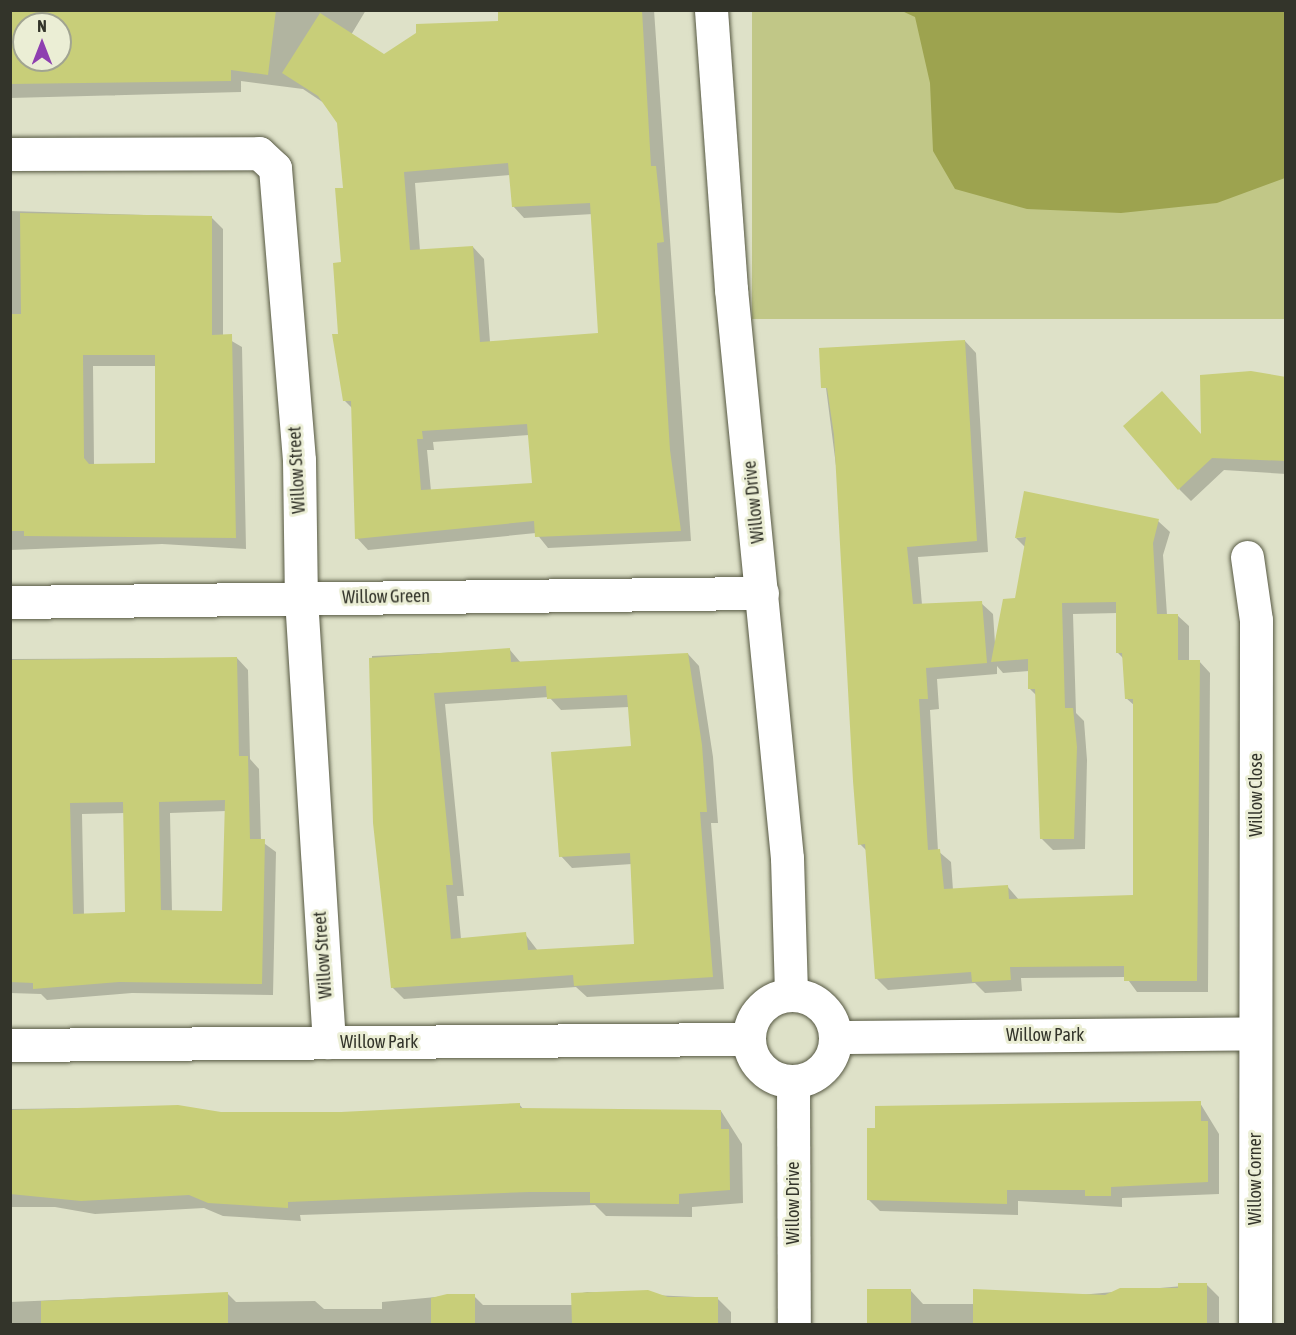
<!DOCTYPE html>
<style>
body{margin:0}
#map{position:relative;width:1296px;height:1335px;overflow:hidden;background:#dee1c8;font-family:"Asap Condensed",sans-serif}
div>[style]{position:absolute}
.green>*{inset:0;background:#c1c787;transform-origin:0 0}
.water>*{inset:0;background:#9da34f}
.shadow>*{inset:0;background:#0003}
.building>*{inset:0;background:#c8ce79;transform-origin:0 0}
.roads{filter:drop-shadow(0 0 2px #575943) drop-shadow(0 0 2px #575943)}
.minor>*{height:33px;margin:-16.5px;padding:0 16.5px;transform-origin:16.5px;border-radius:16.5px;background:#fff}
.minor>.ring{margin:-16.5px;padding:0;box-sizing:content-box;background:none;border:33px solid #fff;border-radius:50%}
span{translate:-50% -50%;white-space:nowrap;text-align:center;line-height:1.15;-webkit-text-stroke:6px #ebeed5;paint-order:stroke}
.street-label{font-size:18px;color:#33342a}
.frame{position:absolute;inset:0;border:12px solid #33342a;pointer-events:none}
.north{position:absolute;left:12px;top:12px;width:60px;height:60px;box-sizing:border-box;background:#ebeed5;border:2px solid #a1a491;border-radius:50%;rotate:0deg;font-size:16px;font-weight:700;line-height:24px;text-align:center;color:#33342a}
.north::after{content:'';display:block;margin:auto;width:21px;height:27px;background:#8e3fb0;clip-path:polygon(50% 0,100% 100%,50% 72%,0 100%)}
</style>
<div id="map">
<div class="green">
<div style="left:752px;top:11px;width:533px;height:308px"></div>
</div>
<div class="water">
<div style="clip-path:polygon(902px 11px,1285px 11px,1285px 178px,1217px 203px,1121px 213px,1027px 209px,955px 189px,933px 151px,930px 83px,915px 17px)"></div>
</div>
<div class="shadow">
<div style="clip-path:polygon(evenodd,10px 10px,366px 10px,351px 35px,385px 56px,500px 22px,500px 10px,654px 10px,691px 541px,548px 548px,536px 533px,368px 550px,357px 538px,353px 409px,345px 401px,345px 189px,338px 123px,324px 103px,303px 89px,241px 81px,241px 92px,10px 98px,10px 10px,24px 24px,60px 24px,60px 60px,24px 60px,24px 24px,10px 10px,511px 175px,513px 206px,524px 218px,593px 214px,599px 334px,490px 342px,484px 259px,473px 247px,420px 251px,415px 183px,511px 175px,10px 10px,529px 435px,533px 485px,431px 491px,427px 450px,434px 450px,433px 442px,529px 435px)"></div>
<div style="clip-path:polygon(evenodd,10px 211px,211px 217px,223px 229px,223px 336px,242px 347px,246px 549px,162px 544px,10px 550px,10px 211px,93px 366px,157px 366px,157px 465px,94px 465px,93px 366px)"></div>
<div style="clip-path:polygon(evenodd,965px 341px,976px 353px,988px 552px,918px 557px,922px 605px,981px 603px,993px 614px,995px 643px,1016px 600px,1026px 548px,1016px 538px,1158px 521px,1170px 532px,1163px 555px,1167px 615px,1177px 615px,1189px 626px,1189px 662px,1199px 661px,1210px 673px,1208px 992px,1137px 992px,1126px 977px,1021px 978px,1022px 991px,985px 993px,975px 983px,888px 990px,876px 978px,867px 851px,860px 844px,839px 489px,821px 349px,965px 341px,1118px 613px,1118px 653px,1123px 658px,1126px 698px,1135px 706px,1134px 897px,1019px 900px,1007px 886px,953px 890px,951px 862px,938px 851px,930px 710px,939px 709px,937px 679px,997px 674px,997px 666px,1003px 673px,1029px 671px,1029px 688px,1036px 695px,1042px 839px,1053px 850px,1085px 849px,1087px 760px,1084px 721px,1076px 713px,1073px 614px,1118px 613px)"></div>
<div style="clip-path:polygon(1286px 381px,1286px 474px,1224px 470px,1191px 501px,1179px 489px,1202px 437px)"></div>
<div style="clip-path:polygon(evenodd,510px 650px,521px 663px,688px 654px,699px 666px,713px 757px,718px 823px,711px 823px,724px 989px,587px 997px,576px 987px,404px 999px,392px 987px,374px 823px,372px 656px,510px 650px,549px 697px,561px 710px,629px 707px,633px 748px,561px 856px,572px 868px,632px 864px,636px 945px,538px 951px,525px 934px,461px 939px,457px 896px,464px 896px,445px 704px,549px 697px)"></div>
<div style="clip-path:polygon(evenodd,237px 658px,248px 670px,250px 759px,259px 769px,261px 841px,276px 852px,273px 995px,132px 993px,47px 1000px,41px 994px,10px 993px,10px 659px,237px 658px,226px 811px,223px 913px,172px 912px,170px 813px,226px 811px,237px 658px,125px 813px,127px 914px,84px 915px,82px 814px,125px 813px)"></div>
<div style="clip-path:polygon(1200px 1103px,1219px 1134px,1219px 1194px,1122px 1198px,1122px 1207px,1018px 1201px,1018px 1215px,880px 1211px,868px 1199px)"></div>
<div style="clip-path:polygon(519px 1104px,524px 1110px,721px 1111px,742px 1144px,743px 1203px,692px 1207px,692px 1217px,606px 1216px,595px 1205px,300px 1215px,301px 1221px,223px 1216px,204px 1208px,95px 1214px,55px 1207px,10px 1207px,10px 1109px,178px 1107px,221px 1114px,342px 1114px)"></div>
<div style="clip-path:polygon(1206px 1284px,1219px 1297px,1219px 1324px,869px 1324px,869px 1291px,911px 1291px,923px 1304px,975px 1304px)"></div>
<div style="clip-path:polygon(587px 1292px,717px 1298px,731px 1312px,731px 1324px,10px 1324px,10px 1302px,227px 1293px,236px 1302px,315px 1301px,324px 1309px,382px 1309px,382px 1302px,447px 1296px,474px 1296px,483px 1305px,573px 1305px,573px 1295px)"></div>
</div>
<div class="building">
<div style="clip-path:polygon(evenodd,109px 10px,276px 10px,268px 75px,231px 70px,231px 81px,10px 84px,10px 11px,109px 10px,24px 24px,60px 24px,60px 60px,24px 60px,24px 24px)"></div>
<div style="clip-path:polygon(evenodd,498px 10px,642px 10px,651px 166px,656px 166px,664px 242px,657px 243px,670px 450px,681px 531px,535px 537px,534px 521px,355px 539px,351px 401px,343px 401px,332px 334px,338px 334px,333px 263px,341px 262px,335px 188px,343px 188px,337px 123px,318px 96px,282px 73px,320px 13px,384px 54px,416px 33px,416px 24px,498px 21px,498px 10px,508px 163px,512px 207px,590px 203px,598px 333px,480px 342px,473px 246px,410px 250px,404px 172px,508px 163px,498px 10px,527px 424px,532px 483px,421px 490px,417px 439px,423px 439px,422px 431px,527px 424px)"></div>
<div style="clip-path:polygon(evenodd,20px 213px,212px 216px,212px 335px,232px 334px,236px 538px,24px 536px,24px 531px,10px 531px,10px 314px,21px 314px,20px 213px,83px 355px,155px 355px,155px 463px,89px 464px,84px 458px,83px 355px)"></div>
<div style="clip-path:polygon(965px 340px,977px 541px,907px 547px,913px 604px,982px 601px,987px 663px,926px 668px,928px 699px,919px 699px,928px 850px,940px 849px,944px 889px,1008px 885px,1009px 899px,1133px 895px,1133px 699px,1125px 699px,1122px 653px,1116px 653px,1116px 602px,1062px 603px,1065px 708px,1073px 708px,1077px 747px,1074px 839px,1040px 839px,1035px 689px,1028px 689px,1028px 659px,991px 662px,1003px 599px,1015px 598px,1026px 537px,1015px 538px,1024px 491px,1159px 519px,1153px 543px,1157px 614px,1178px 614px,1178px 660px,1200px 660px,1197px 981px,1124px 981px,1124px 966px,1010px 967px,1011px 980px,972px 982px,971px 972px,875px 979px,865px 844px,858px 845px,853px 781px,834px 435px,827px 388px,821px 388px,819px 348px)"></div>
<div style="clip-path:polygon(1251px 371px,1286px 377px,1286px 461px,1212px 458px,1178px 490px,1123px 426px,1162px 391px,1201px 434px,1200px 375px)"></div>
<div style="clip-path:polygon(evenodd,510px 648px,511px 662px,688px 653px,702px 745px,707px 812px,700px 812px,713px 977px,574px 986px,573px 975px,391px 988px,373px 823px,369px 658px,510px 648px,546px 686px,547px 699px,627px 695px,631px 746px,551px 752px,559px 857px,630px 853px,634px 944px,528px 950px,526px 932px,451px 939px,446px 885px,453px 885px,434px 693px,546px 686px)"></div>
<div style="clip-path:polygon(evenodd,237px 657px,239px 756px,248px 756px,250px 839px,265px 839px,262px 984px,119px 982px,33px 989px,33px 983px,10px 982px,10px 660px,237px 657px,225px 800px,222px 911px,161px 910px,159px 802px,225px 800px,237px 657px,123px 802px,125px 912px,73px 914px,70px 803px,123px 802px)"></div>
<div style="clip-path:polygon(1201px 1101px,1201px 1121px,1208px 1121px,1208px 1182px,1111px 1187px,1111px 1196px,1085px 1196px,1085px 1190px,1007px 1190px,1007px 1204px,867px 1200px,867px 1128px,875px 1128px,875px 1106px)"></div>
<div style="clip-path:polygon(520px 1103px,520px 1108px,721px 1110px,721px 1129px,729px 1129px,730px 1190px,679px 1194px,679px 1204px,590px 1203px,590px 1192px,529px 1192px,288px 1202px,288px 1208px,208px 1203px,189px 1195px,81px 1201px,10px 1194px,10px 1110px,178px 1105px,221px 1112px,341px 1112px)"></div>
<div style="clip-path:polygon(1178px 1283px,1207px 1283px,1207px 1324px,973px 1324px,973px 1289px,1105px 1295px,1120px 1288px,1178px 1288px)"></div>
<div style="left:867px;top:1289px;width:44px;height:35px"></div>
<div style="clip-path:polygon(648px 1290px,668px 1297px,718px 1297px,718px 1324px,572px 1324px,571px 1293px)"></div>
<div style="clip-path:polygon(228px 1292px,228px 1324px,41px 1324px,41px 1301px)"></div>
<div style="clip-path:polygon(447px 1294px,475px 1294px,475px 1324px,431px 1324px,431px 1298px)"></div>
</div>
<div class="roads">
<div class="minor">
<div style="left:711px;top:10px;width:280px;rotate:85.9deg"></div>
<div style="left:731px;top:289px;width:572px;rotate:84.38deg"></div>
<div style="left:787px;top:858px;width:136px;rotate:88.3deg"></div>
<div style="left:10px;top:154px;width:249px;rotate:-0.2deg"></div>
<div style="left:259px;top:153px;width:22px;rotate:43deg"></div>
<div style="left:275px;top:168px;width:293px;rotate:85.3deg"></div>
<div style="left:299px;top:460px;width:138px;rotate:89.2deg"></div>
<div style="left:301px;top:598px;width:445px;rotate:86.4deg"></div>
<div style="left:1247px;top:557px;width:64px;rotate:81.9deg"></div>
<div style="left:1256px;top:620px;width:704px;rotate:90.08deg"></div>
<div style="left:10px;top:602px;width:752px;rotate:-0.69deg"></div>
<div class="ring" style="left:749px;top:995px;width:53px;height:53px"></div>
<div style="left:836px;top:1037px;width:418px;rotate:-0.5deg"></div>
<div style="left:10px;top:1045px;width:738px;rotate:-0.47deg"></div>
<div style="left:793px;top:1082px;width:242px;rotate:89.8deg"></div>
</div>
</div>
<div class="street-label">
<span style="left:297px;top:470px;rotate:-93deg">Willow Street</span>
<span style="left:754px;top:502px;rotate:-96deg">Willow Drive</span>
<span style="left:386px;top:597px;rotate:-1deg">Willow Green</span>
<span style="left:1256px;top:795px;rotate:-90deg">Willow Close</span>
<span style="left:323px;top:955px;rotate:-94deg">Willow Street</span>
<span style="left:1045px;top:1035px">Willow Park</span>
<span style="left:379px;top:1042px">Willow Park</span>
<span style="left:1255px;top:1179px;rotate:-90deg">Willow Corner</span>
<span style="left:793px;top:1203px;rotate:-90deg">Willow Drive</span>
</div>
<div class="frame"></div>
<div class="north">N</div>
</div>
